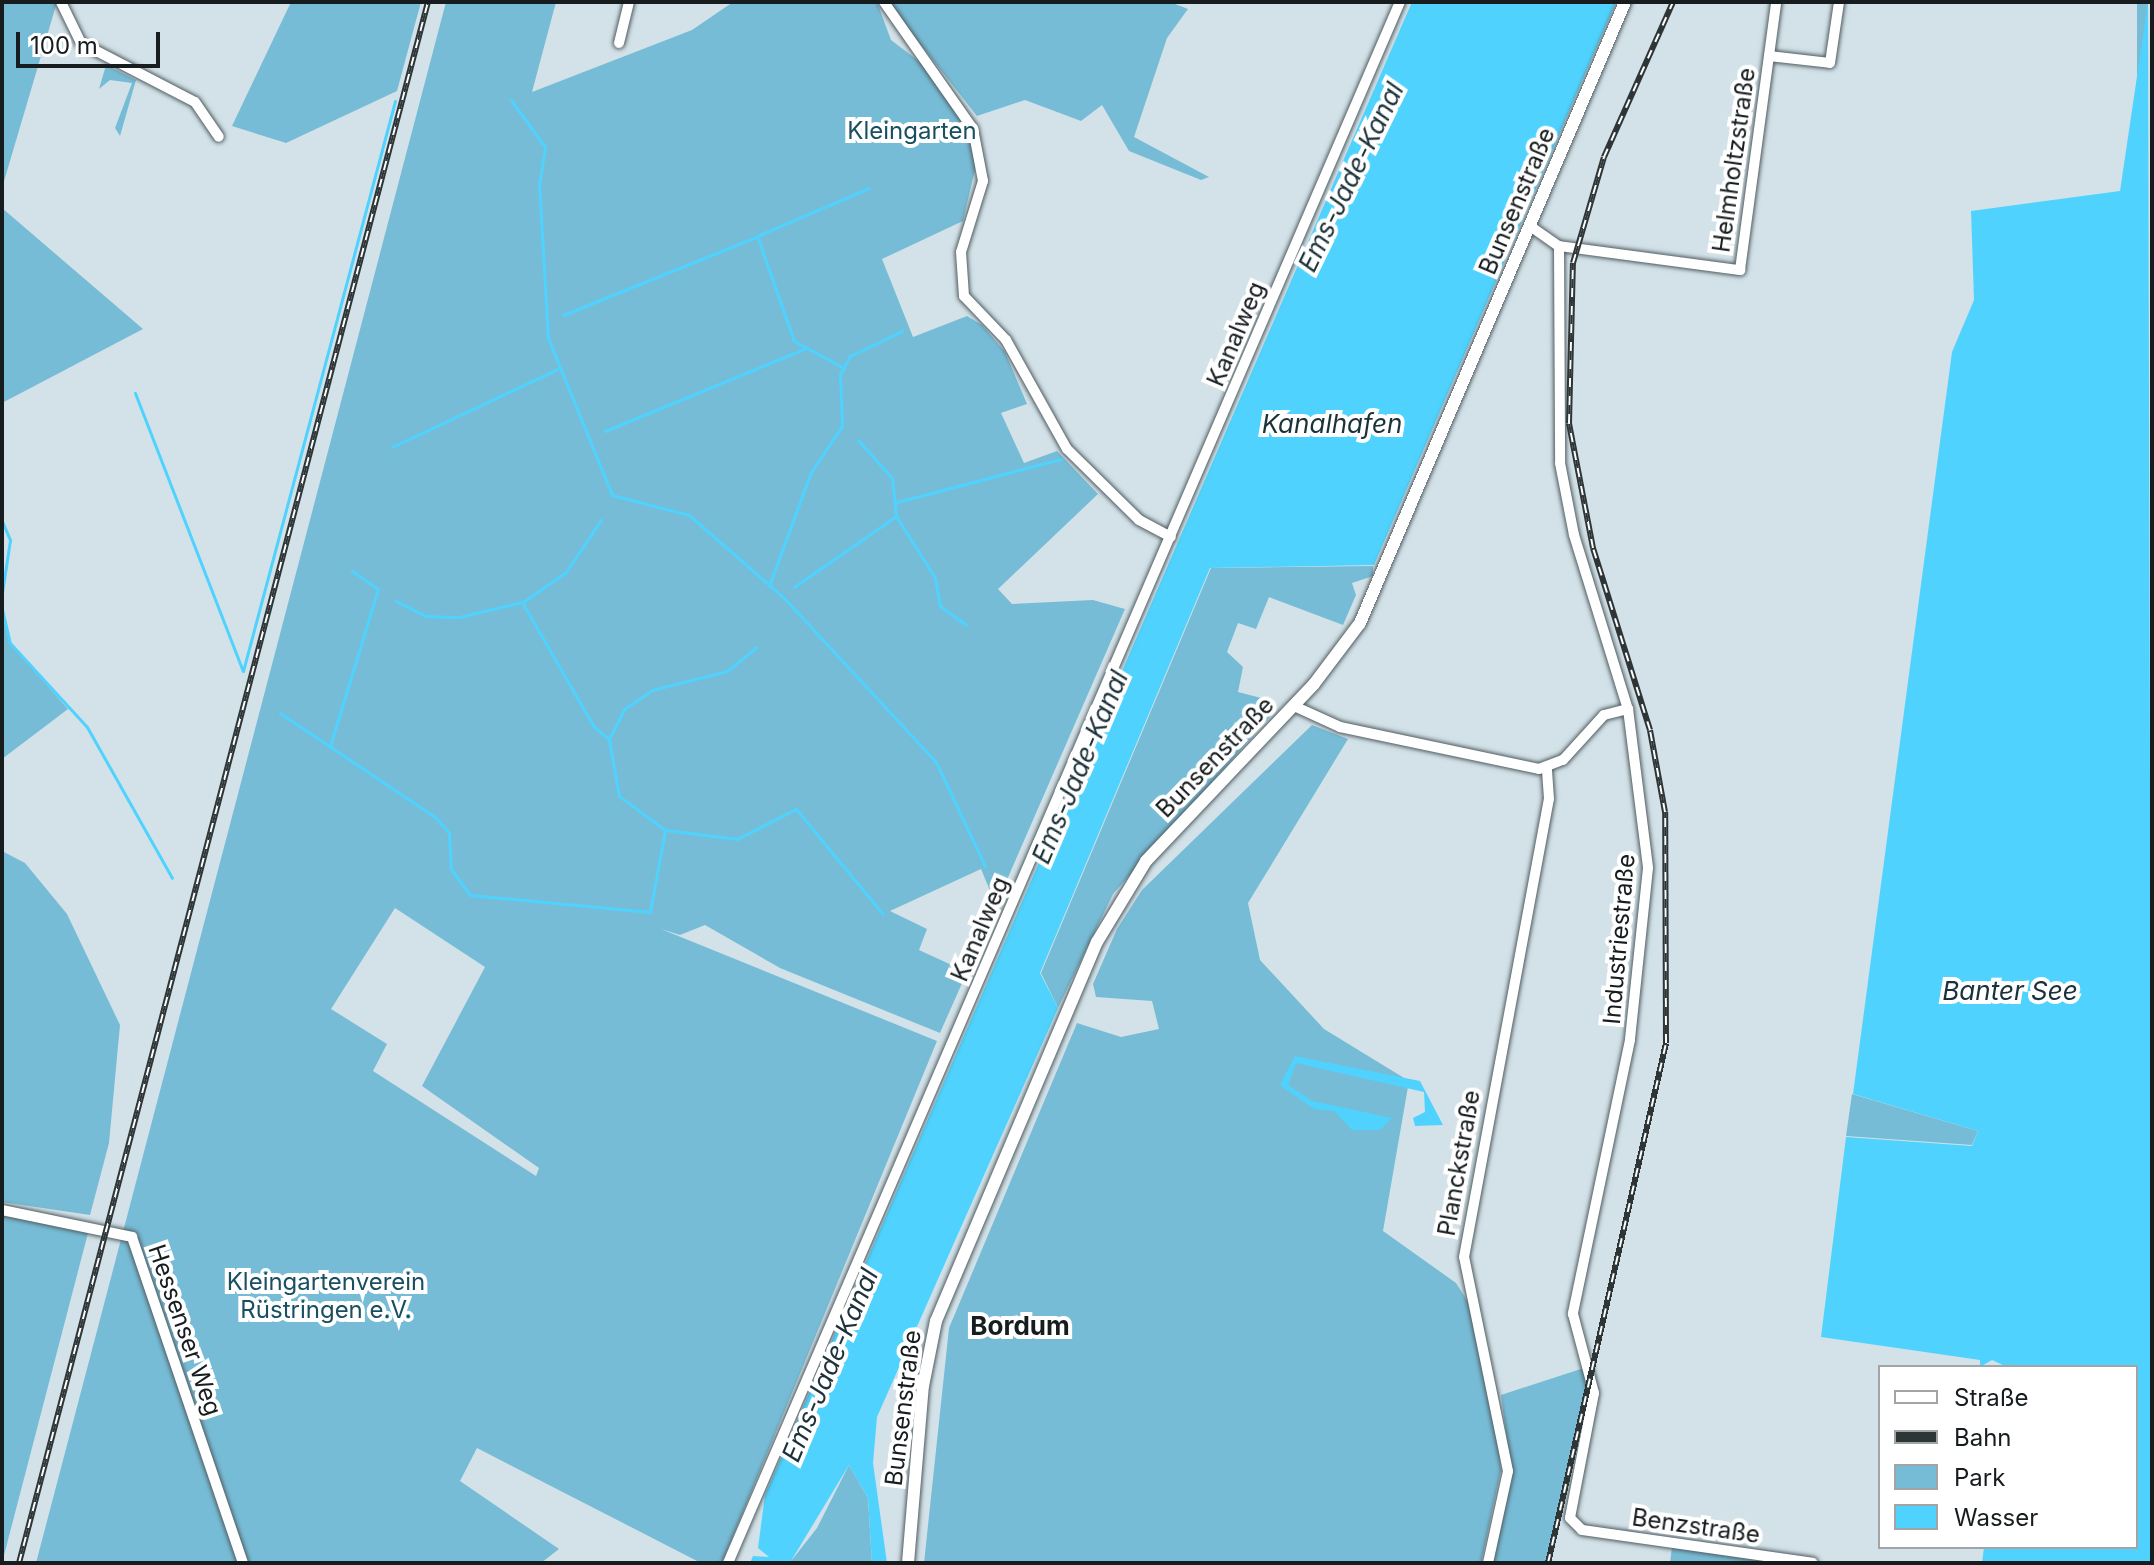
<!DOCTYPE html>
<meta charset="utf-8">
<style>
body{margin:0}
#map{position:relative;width:2154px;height:1565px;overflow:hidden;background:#d3e2e8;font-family:Inter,sans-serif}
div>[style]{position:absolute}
.green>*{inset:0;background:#77bcd6;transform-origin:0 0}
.water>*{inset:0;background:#4fd3fe}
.stream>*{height:3px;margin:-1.5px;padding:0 1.5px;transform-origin:1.5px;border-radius:1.5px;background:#4fd3fe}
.roads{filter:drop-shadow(0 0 2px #505d62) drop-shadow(0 0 2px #505d62)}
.minor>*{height:10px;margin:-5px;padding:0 5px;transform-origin:5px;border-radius:5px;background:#fff}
.tertiary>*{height:12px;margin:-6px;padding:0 6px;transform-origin:6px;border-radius:6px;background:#fff}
.rail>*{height:6px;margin-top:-3px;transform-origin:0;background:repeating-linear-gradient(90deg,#fff 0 9px,#2e3537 0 18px);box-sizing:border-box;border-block:2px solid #2e3537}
span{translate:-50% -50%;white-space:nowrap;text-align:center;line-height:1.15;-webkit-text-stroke:8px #fff;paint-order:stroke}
.park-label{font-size:24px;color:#194f61}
.street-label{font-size:24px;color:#171d1f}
.water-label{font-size:26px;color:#1c323a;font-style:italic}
.neighbourhood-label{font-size:26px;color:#171d1f;font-weight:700}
.frame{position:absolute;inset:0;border:4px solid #171d1f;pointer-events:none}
.legend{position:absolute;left:1878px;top:1365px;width:260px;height:184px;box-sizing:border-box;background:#fff;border:2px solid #a2a5a5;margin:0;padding:10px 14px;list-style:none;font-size:24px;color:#171d1f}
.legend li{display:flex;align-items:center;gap:16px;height:40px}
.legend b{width:40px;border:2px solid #a2a5a5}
.scale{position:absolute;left:16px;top:32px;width:144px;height:36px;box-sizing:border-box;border:4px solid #171d1f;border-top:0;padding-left:10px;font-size:24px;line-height:28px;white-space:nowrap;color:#171d1f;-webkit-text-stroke:6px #fff;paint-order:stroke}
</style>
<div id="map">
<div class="green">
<div style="clip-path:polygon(2px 2px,57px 2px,2px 188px)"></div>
<div style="clip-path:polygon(291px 2px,421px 2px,397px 91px,286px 143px,232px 126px)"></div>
<div style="clip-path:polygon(evenodd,446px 2px,556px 2px,532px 92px,692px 30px,733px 2px,877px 2px,891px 40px,924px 65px,971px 128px,977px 161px,963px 221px,882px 259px,913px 337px,967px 316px,982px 325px,1005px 352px,1027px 404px,1001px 413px,1024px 463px,1057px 451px,1098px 494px,998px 589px,1012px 604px,1093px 600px,1125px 609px,996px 905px,981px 869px,890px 911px,927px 929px,919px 950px,967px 972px,940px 1033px,780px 968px,705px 925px,680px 935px,661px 929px,937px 1041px,722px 1563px,701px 1563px,477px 1448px,460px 1481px,559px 1549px,541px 1563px,36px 1563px,446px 2px,395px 908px,485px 967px,422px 1086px,539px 1168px,536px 1176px,373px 1071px,387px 1044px,331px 1009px,395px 908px)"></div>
<div style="clip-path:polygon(887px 2px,1170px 2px,1188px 9px,1167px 38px,1134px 137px,1209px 177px,1201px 180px,1129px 151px,1102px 105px,1081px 121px,1025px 100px,977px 116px)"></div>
<div style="left:2137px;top:2px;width:11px;height:174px"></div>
<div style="clip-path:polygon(106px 65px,136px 80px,120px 136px,115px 128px,132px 83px,110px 80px,99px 89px)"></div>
<div style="clip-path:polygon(2px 208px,143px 329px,2px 403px)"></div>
<div style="clip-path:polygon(1373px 566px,1373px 576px,1352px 583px,1356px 595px,1343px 625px,1269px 597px,1256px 629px,1238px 623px,1227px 652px,1243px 667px,1238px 692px,1269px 700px,1274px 712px,1113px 894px,1058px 1008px,1041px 973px,1211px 568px)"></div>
<div style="clip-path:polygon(2px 609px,10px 643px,68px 709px,2px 759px)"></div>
<div style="clip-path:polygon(1312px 725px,1348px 739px,1248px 903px,1260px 960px,1324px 1029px,1409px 1081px,1383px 1231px,1456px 1283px,1470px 1305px,1494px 1395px,1501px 1470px,1481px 1563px,924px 1563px,949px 1328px,1077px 1023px,1121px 1037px,1159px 1029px,1152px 1001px,1096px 997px,1093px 984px,1117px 929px,1142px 890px)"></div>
<div style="clip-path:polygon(2px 851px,25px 863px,67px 914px,120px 1025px,109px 1143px,90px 1215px,2px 1202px)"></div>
<div style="clip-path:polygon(1852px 1094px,1978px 1131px,1972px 1145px,1846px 1136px)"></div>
<div style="clip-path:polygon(2px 1213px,88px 1233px,2px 1563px)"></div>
<div style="clip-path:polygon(1587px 1367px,1590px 1390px,1551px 1563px,1492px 1563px,1511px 1471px,1501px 1395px)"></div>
<div style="clip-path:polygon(849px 1465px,868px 1498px,872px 1563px,777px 1563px,780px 1557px,791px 1561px,817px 1528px)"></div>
<div style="clip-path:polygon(1672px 1547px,1794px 1563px,1670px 1563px)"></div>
</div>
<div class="water">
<div style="clip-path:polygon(1412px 2px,1616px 2px,1374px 565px,1210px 568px,1040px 973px,1058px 1008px,877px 1417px,873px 1463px,887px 1563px,872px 1563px,868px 1498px,849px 1465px,791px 1561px,750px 1563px,753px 1556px,769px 1557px,758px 1548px,765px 1495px)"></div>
<div style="clip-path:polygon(2148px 2px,2152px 1563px,1982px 1563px,1984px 1547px,2136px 1547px,2136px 1367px,2007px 1367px,1992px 1360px,1980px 1367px,1980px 1360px,1821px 1337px,1846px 1137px,1972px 1146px,1978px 1131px,1853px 1094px,1952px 352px,1974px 300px,1971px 211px,2120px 191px)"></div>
<div style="clip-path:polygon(1295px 1056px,1420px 1081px,1443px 1125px,1415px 1126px,1413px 1118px,1425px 1112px,1424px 1092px,1296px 1063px,1288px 1085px,1312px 1101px,1392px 1118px,1380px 1130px,1352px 1130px,1334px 1111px,1314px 1109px,1280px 1085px)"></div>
</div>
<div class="stream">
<div style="left:511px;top:100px;width:58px;rotate:54.1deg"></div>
<div style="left:545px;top:147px;width:36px;rotate:99deg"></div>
<div style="left:539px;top:183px;width:155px;rotate:86.7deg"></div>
<div style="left:548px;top:338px;width:170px;rotate:67.8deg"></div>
<div style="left:612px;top:495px;width:80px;rotate:14.6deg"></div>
<div style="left:689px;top:515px;width:126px;rotate:41.1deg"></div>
<div style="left:784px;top:598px;width:224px;rotate:47.2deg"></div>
<div style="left:936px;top:762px;width:115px;rotate:64.8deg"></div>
<div style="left:563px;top:315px;width:208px;rotate:-22deg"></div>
<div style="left:844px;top:368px;width:57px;rotate:-151.6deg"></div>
<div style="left:794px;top:341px;width:111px;rotate:-109.4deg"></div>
<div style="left:757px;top:236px;width:122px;rotate:-23.2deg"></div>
<div style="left:135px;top:393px;width:298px;rotate:68.8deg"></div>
<div style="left:605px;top:431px;width:215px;rotate:-22.4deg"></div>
<div style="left:392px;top:447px;width:183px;rotate:-25.2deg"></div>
<div style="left:897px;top:502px;width:170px;rotate:-14.7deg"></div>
<div style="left:896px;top:516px;width:73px;rotate:57.8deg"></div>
<div style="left:935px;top:578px;width:28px;rotate:80deg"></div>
<div style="left:940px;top:606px;width:32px;rotate:36deg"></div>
<div style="left:2px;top:521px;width:21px;rotate:67deg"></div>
<div style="left:10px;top:540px;width:54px;rotate:98.6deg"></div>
<div style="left:769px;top:586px;width:121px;rotate:-69.8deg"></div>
<div style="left:811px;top:472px;width:55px;rotate:-56deg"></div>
<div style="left:842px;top:426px;width:52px;rotate:-92.2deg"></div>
<div style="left:840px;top:374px;width:21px;rotate:-61deg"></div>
<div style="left:850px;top:356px;width:58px;rotate:-25.7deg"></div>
<div style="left:794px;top:587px;width:124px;rotate:-34.8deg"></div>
<div style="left:896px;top:516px;width:38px;rotate:-96deg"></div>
<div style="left:892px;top:478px;width:51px;rotate:-131.8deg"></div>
<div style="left:396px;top:601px;width:34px;rotate:27deg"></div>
<div style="left:426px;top:616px;width:33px;rotate:2deg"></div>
<div style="left:459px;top:617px;width:65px;rotate:-13.4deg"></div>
<div style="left:522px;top:602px;width:144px;rotate:60.1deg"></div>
<div style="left:594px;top:727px;width:19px;rotate:39deg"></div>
<div style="left:523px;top:602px;width:52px;rotate:-34.9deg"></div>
<div style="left:566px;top:572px;width:63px;rotate:-56.1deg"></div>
<div style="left:2px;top:609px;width:35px;rotate:77deg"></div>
<div style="left:10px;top:643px;width:114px;rotate:47.5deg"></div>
<div style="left:87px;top:727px;width:173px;rotate:60.6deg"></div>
<div style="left:243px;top:671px;width:590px;rotate:-75.07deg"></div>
<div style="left:280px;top:713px;width:188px;rotate:33.9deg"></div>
<div style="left:436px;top:818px;width:20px;rotate:49deg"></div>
<div style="left:449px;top:833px;width:36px;rotate:87deg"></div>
<div style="left:451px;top:869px;width:32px;rotate:54deg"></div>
<div style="left:470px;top:895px;width:181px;rotate:5.4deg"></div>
<div style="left:650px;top:912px;width:83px;rotate:-79.6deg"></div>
<div style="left:665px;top:830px;width:73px;rotate:7.1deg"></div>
<div style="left:737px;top:839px;width:66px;rotate:-27deg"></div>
<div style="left:796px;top:809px;width:136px;rotate:50.4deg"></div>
<div style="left:330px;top:746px;width:164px;rotate:-73deg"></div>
<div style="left:378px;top:589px;width:32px;rotate:-145deg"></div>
<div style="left:665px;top:830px;width:57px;rotate:-143.5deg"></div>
<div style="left:619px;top:796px;width:58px;rotate:-100deg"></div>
<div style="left:609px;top:739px;width:34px;rotate:-63deg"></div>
<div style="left:624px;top:709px;width:34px;rotate:-34deg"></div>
<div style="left:652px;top:690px;width:77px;rotate:-14.2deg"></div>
<div style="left:727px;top:671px;width:38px;rotate:-39deg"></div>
</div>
<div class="roads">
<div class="minor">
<div style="left:61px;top:2px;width:46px;rotate:64deg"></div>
<div style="left:81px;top:43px;width:128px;rotate:27.4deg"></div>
<div style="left:195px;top:102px;width:42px;rotate:55.6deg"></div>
<div style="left:884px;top:2px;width:155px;rotate:55deg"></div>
<div style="left:973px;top:129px;width:53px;rotate:79.1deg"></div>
<div style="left:983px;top:181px;width:74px;rotate:107.2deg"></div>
<div style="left:961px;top:252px;width:44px;rotate:86.1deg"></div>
<div style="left:964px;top:296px;width:61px;rotate:46.3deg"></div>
<div style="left:1006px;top:340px;width:125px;rotate:60.8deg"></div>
<div style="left:1067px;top:449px;width:101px;rotate:44.6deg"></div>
<div style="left:1139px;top:520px;width:36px;rotate:28deg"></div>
<div style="left:619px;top:43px;width:42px;rotate:-76.3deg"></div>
<div style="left:1769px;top:56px;width:61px;rotate:6.5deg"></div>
<div style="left:1830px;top:63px;width:62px;rotate:-81.6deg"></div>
<div style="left:1530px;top:226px;width:35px;rotate:35deg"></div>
<div style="left:1559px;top:246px;width:217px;rotate:89.7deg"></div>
<div style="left:1560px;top:463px;width:73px;rotate:79deg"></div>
<div style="left:1574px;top:535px;width:182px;rotate:72.8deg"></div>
<div style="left:1628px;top:709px;width:160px;rotate:82.8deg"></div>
<div style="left:1648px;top:868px;width:173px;rotate:96deg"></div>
<div style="left:1630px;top:1040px;width:280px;rotate:101.8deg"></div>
<div style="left:1573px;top:1314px;width:82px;rotate:75.1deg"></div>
<div style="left:1594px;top:1393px;width:127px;rotate:100.9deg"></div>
<div style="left:1570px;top:1518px;width:17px;rotate:45deg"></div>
<div style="left:1582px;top:1530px;width:233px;rotate:8.1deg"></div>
<div style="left:1559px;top:246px;width:183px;rotate:7.6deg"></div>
<div style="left:1740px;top:270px;width:270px;rotate:-82.3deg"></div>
<div style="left:1294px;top:706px;width:51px;rotate:24.5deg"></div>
<div style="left:1340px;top:727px;width:203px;rotate:11.9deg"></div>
<div style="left:1539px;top:769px;width:26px;rotate:-21deg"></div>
<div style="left:1563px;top:760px;width:61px;rotate:-47.7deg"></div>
<div style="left:1604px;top:715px;width:25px;rotate:-14deg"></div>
<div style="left:2px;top:1210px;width:133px;rotate:11.7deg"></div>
<div style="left:132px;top:1237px;width:344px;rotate:71.2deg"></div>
<div style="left:728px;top:1563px;width:1700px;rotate:-66.71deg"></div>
<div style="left:1488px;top:1563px;width:94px;rotate:-77.7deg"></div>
<div style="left:1508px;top:1471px;width:218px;rotate:-101.6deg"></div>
<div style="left:1464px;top:1257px;width:466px;rotate:-79.5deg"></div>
<div style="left:1549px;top:799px;width:30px;rotate:-94deg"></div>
</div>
<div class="tertiary">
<div style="left:908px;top:1563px;width:178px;rotate:-85.2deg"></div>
<div style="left:923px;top:1386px;width:66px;rotate:-78.7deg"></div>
<div style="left:936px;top:1321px;width:412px;rotate:-67deg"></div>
<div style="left:1097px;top:942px;width:95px;rotate:-58.8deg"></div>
<div style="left:1146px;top:861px;width:244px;rotate:-46.5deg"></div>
<div style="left:1314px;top:684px;width:76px;rotate:-53deg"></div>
<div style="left:1360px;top:623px;width:675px;rotate:-66.89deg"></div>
</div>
</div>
<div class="rail">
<div style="left:19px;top:1563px;width:1614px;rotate:-75.32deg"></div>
<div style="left:1548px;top:1563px;width:533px;rotate:-77.21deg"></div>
<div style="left:1666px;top:1043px;width:231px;rotate:-90.2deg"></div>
<div style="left:1665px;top:812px;width:83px;rotate:-100.4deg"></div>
<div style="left:1650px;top:730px;width:191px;rotate:-107.4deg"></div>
<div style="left:1593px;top:548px;width:127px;rotate:-100.9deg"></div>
<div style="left:1569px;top:423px;width:160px;rotate:-88.6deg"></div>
<div style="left:1573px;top:263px;width:110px;rotate:-73.7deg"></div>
<div style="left:1604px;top:157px;width:170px;rotate:-66deg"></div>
</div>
<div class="park-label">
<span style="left:912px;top:131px">Kleingarten</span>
<span style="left:326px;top:1296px">Kleingartenverein<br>Rüstringen e.V.</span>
</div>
<div class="street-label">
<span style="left:1734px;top:160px;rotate:-82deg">Helmholtzstraße</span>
<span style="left:1517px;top:201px;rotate:-67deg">Bunsenstraße</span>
<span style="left:1236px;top:334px;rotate:-67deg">Kanalweg</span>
<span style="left:1215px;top:757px;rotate:-46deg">Bunsenstraße</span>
<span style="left:980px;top:929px;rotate:-67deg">Kanalweg</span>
<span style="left:1619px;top:939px;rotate:-85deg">Industriestraße</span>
<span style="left:1459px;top:1163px;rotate:-80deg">Planckstraße</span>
<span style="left:185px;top:1330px;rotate:71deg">Hessenser Weg</span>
<span style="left:903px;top:1408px;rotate:-83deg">Bunsenstraße</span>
<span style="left:1696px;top:1526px;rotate:8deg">Benzstraße</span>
</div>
<div class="water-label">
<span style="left:1351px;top:177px;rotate:-64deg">Ems-Jade-Kanal</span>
<span style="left:1332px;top:424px">Kanalhafen</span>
<span style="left:1080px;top:767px;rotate:-67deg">Ems-Jade-Kanal</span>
<span style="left:2010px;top:991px">Banter See</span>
<span style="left:830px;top:1365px;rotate:-67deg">Ems-Jade-Kanal</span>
</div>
<div class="neighbourhood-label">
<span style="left:1020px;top:1326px">Bordum</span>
</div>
<div class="frame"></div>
<ul class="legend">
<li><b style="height:10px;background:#fff"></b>Straße</li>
<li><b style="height:10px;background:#2e3537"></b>Bahn</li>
<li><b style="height:22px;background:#77bcd6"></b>Park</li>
<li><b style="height:22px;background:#4fd3fe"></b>Wasser</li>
</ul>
<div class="scale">100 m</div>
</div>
